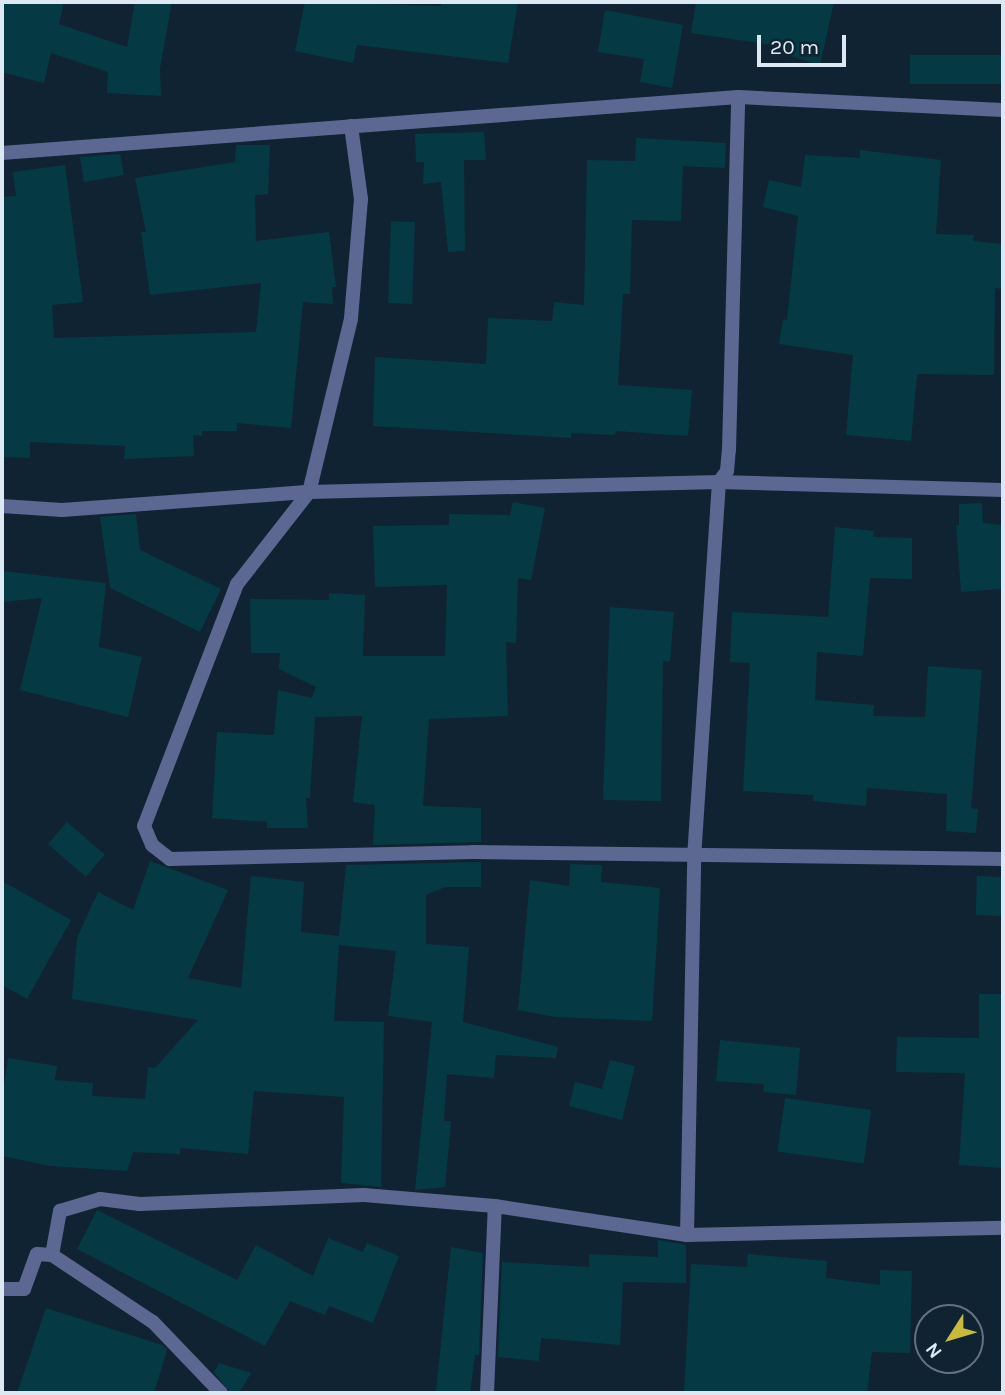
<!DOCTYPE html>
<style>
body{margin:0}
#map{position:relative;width:1005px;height:1395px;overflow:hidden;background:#102332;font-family:Karla,sans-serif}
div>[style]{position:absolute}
.building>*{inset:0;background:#053a44;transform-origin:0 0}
.minor>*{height:14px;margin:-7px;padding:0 7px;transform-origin:7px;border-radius:7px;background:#5c6892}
span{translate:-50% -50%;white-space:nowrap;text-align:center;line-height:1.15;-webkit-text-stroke:5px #102332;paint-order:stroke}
.frame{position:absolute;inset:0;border:4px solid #dce8f2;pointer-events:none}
.north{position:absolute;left:914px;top:1304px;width:70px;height:70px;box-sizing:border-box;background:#102332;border:2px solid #62727f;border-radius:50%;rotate:233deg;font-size:19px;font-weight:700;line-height:28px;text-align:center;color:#dce8f2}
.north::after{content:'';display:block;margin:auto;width:24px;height:32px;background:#c8bb3b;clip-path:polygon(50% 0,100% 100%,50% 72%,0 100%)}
.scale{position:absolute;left:757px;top:35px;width:89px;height:32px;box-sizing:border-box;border:4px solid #dce8f2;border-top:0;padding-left:9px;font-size:21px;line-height:24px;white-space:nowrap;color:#dce8f2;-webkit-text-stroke:5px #102332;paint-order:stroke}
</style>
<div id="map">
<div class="building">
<div style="clip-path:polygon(2px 2px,64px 2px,59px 24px,127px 47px,135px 2px,172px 2px,160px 68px,161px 96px,107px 93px,108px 72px,51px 53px,44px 83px,2px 72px)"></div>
<div style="clip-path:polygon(305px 2px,441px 6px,441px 2px,518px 2px,508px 63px,357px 45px,353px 63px,295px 51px)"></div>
<div style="clip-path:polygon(696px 2px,834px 2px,820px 65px,771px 50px,772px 45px,691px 33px)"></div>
<div style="clip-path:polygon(605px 10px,683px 25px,672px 88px,640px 82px,644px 59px,598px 52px)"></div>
<div style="left:1003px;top:55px;width:29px;height:93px;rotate:90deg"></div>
<div style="clip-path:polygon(484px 132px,486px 160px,464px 160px,465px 251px,448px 252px,441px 182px,423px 184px,424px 162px,416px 162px,415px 134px)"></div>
<div style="clip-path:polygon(636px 138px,726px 143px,725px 168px,683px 166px,681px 221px,632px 220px,630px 294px,623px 294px,618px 385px,692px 390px,688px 436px,616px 431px,615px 435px,571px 433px,571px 438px,373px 426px,375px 357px,486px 364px,488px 318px,552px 321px,554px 302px,584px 305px,587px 160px,635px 161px)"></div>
<div style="clip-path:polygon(236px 145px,270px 145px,268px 194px,255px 195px,256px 241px,329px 232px,336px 287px,332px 287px,333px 304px,303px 302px,291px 428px,237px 423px,237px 431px,202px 431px,202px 436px,193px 435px,194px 456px,124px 459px,125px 446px,30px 442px,30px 458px,2px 457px,2px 197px,16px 196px,13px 172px,65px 165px,83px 302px,52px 305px,54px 338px,256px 332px,261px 283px,150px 295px,141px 232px,146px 232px,135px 178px,235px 162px)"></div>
<div style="clip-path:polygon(860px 150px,941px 160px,936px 234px,974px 235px,973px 241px,1003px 244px,1003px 289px,995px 288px,994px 375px,917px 374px,911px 441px,846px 435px,853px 355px,779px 344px,783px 319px,787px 320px,798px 216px,763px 207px,769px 180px,801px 187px,805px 155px,860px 158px)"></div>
<div style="clip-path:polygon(120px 154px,124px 175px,84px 182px,80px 157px)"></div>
<div style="left:415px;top:222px;width:82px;height:24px;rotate:92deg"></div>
<div style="clip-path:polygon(513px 502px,545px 508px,531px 580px,518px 578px,516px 643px,506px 642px,508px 716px,429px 719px,423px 806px,481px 808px,481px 842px,373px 845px,375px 805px,353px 802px,362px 716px,315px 717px,310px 798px,306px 798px,308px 828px,267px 828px,267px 822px,212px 818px,217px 732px,274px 735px,278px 690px,312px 698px,316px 687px,279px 669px,280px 653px,251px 653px,250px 599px,329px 600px,329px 593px,365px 595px,363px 656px,445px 656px,447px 585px,375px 587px,373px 526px,449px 525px,449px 514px,510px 515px)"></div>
<div style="clip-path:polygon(982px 503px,983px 523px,1003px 525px,1003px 589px,961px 592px,956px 525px,959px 525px,959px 504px)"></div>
<div style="clip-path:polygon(136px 514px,140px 550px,221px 589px,200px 632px,110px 588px,100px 517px)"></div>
<div style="clip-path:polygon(835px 527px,874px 531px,873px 537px,912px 538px,912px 579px,870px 578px,863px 656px,817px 652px,815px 700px,874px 705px,873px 716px,925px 717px,928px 666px,982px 670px,971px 808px,978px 809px,976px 833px,946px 831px,947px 794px,867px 788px,866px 806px,813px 801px,814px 795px,743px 791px,750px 663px,730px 662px,732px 612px,828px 617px)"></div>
<div style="clip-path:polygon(2px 571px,106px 583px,99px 647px,142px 657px,128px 717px,20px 690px,42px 598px,2px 602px)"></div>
<div style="clip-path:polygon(610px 607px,674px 612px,670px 662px,663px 661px,661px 801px,603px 800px)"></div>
<div style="left:67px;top:822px;width:50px;height:29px;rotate:41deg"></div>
<div style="clip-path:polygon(150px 861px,228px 890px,188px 978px,241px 988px,251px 876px,304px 882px,301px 932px,339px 936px,346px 865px,481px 862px,481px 887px,445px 887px,426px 895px,426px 944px,469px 947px,463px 1022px,558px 1047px,556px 1058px,496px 1055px,494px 1078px,447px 1074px,444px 1121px,451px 1121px,445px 1187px,415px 1190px,432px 1022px,388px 1016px,396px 951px,339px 945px,334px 1021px,384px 1022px,381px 1187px,341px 1183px,344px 1097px,254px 1091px,248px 1154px,180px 1148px,180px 1154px,133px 1152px,127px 1171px,50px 1166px,2px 1156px,2px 1098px,8px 1058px,57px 1066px,55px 1080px,93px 1083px,92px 1096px,145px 1099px,148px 1067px,155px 1068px,198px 1020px,72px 999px,77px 938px,98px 892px,133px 910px)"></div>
<div style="clip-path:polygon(570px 864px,602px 865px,601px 882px,660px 888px,652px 1021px,555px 1017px,518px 1010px,530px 880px,569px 886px)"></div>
<div style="left:977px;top:876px;width:26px;height:39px;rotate:2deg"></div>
<div style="clip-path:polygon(2px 881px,71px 920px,27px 999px,2px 985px)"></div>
<div style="clip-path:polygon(979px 994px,1003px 994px,1003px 1168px,959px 1165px,965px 1073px,896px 1072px,897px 1037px,979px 1038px)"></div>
<div style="clip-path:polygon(720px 1040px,800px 1048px,796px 1095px,763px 1092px,764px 1084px,716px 1081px)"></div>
<div style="clip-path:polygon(610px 1060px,635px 1066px,622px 1120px,569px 1106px,575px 1082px,602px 1089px)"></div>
<div style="left:785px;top:1098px;width:87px;height:54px;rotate:8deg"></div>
<div style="clip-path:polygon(97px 1210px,237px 1280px,256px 1245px,313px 1276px,328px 1238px,363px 1252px,367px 1243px,399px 1256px,373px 1323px,329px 1306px,325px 1315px,290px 1301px,265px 1346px,77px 1249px)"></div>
<div style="clip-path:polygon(658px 1240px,686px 1245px,686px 1283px,623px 1282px,620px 1345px,541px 1338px,539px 1361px,498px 1357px,502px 1262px,589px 1267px,589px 1254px,658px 1257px)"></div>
<div style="clip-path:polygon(451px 1247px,483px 1253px,479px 1355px,475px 1355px,470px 1393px,436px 1391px)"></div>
<div style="clip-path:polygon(748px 1254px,827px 1261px,826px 1278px,880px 1285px,880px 1270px,912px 1271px,910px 1353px,872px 1352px,867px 1393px,684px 1393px,691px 1264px,747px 1267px)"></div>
<div style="clip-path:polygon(46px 1308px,162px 1345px,167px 1350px,154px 1393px,17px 1393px)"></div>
<div style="clip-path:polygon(219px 1363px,251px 1373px,239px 1393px,230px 1393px,214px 1372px)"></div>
</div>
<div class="minor">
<div style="left:351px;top:126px;width:74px;rotate:82.2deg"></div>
<div style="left:361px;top:199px;width:120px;rotate:94.8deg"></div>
<div style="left:351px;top:319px;width:178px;rotate:103.6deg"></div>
<div style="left:309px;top:492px;width:117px;rotate:128deg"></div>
<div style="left:237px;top:584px;width:259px;rotate:111deg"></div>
<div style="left:144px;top:826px;width:21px;rotate:67deg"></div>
<div style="left:152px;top:845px;width:23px;rotate:38deg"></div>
<div style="left:170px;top:859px;width:303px;rotate:-1.3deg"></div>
<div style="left:473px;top:852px;width:530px;rotate:0.76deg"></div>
<div style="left:2px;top:153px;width:738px;rotate:-4.35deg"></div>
<div style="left:738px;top:97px;width:265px;rotate:2.8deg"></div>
<div style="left:2px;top:506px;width:60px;rotate:3.8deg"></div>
<div style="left:62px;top:510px;width:248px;rotate:-4.2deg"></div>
<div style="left:309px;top:492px;width:410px;rotate:-1.4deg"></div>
<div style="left:719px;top:482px;width:284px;rotate:1.6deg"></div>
<div style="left:687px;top:1235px;width:377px;rotate:-88.9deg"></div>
<div style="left:694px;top:858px;width:377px;rotate:-86.2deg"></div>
<div style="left:719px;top:482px;width:14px;rotate:-54deg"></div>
<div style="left:727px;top:471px;width:21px;rotate:-85deg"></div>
<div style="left:729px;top:450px;width:353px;rotate:-88.5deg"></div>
<div style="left:52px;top:1255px;width:121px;rotate:33.6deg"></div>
<div style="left:153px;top:1322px;width:98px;rotate:46.2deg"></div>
<div style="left:2px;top:1289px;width:22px"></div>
<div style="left:24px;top:1289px;width:37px;rotate:-70deg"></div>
<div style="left:37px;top:1254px;width:15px;rotate:4deg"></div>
<div style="left:52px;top:1255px;width:45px;rotate:-79.7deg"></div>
<div style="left:60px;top:1211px;width:42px;rotate:-16.7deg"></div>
<div style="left:100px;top:1199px;width:40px;rotate:7.1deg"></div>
<div style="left:140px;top:1204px;width:224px;rotate:-2.3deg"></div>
<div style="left:364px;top:1195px;width:131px;rotate:4.8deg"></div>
<div style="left:495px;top:1206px;width:194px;rotate:8.6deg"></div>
<div style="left:687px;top:1235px;width:316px;rotate:-1.3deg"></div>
<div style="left:487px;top:1393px;width:187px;rotate:-87.6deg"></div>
</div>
<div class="frame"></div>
<div class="north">N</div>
<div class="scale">20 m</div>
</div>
